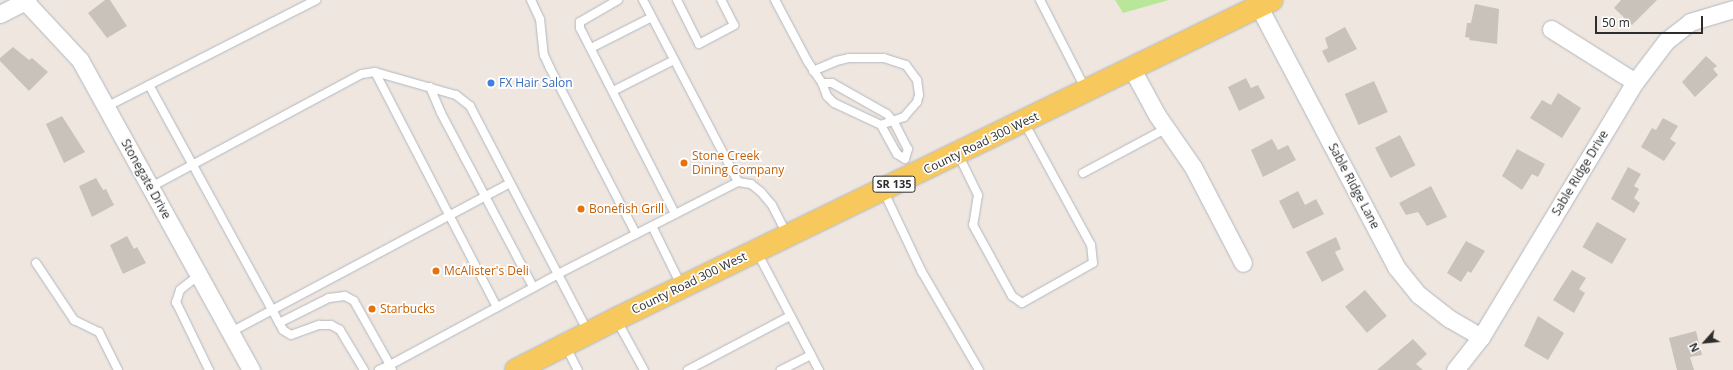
<!DOCTYPE html>
<style>
body{margin:0}
#map{position:relative;width:1733px;height:370px;overflow:hidden;background:#efe7df;font-family:"Open Sans",sans-serif}
div>[style]{position:absolute}
.green>*{inset:0;background:#b9e79a}
.building>*{inset:0;background:#c8c2ba;transform-origin:0 0}
.roads{filter:drop-shadow(0 0 1px #b3b7c1) drop-shadow(0 0 1px #b3b7c1)}
.lane>*{height:8px;margin:-4px;padding:0 4px;transform-origin:4px;border-radius:4px;background:#fff}
.street>*{height:17px;margin:-8.5px;padding:0 8.5px;transform-origin:8.5px;border-radius:8.5px;background:#fff}
.primary>*{height:22px;margin:-11px;padding:0 11px;transform-origin:11px;border-radius:11px;background:#f7c95c}
.dots>*{width:11px;height:11px;translate:-50% -50%;box-sizing:border-box;border:2px solid #fff;border-radius:50%}
span{translate:-50% -50%;white-space:nowrap;text-align:center;line-height:1.15;-webkit-text-stroke:3.5px #fff;paint-order:stroke}
.shield-label span{padding:1px 3px;background:#fff;border:1px solid;border-radius:3px;-webkit-text-stroke-width:0}
.shield-label{font-size:11px;color:#2d2d2d;font-weight:700}
.shop-label{font-size:12px;color:#366cbe}
.left{translate:0 -50%;text-align:left}
.street-label{font-size:12px;color:#2d2d2d}
.food-label{font-size:12px;color:#c56008}
.north{position:absolute;left:1685px;top:322px;width:40px;height:40px;-webkit-text-stroke:3px #fff;paint-order:stroke;rotate:243deg;font-size:11px;font-weight:700;line-height:16px;text-align:center;color:#2d2d2d}
.north::after{content:'';display:block;margin:auto;width:14px;height:18px;background:#2d2d2d;clip-path:polygon(50% 0,100% 100%,50% 72%,0 100%)}
.scale{position:absolute;left:1595px;top:16px;width:108px;height:18px;box-sizing:border-box;border:2px solid #2d2d2d;border-top:0;padding-left:5px;font-size:12px;line-height:14px;white-space:nowrap;color:#2d2d2d;-webkit-text-stroke:3px #fff;paint-order:stroke}
</style>
<div id="map">
<div class="green">
<div style="clip-path:polygon(1115px 0,1169px 0,1123px 13px)"></div>
</div>
<div class="building">
<div style="clip-path:polygon(105px 0,110px 0,127px 26px,107px 38px,88px 13px)"></div>
<div style="clip-path:polygon(1621px 0,1657px 0,1632px 25px,1614px 8px)"></div>
<div style="clip-path:polygon(1475px 4px,1499px 9px,1497px 44px,1469px 40px,1470px 38px,1465px 37px,1467px 23px,1471px 23px)"></div>
<div style="clip-path:polygon(1345px 27px,1357px 49px,1328px 63px,1322px 51px,1328px 48px,1325px 38px)"></div>
<div style="clip-path:polygon(13px 47px,29px 60px,32px 58px,48px 72px,29px 91px,0 61px,0 58px)"></div>
<div style="clip-path:polygon(1706px 56px,1717px 66px,1713px 69px,1718px 75px,1695px 97px,1682px 82px)"></div>
<div style="clip-path:polygon(1246px 78px,1251px 88px,1258px 85px,1265px 98px,1239px 111px,1228px 87px)"></div>
<div style="left:1374px;top:81px;width:34px;height:32px;rotate:66deg"></div>
<div style="clip-path:polygon(1558px 93px,1581px 108px,1562px 138px,1530px 118px,1542px 100px,1551px 105px)"></div>
<div style="clip-path:polygon(62px 116px,85px 152px,64px 163px,46px 124px)"></div>
<div style="clip-path:polygon(1663px 118px,1678px 126px,1670px 139px,1676px 143px,1664px 161px,1641px 147px,1652px 128px,1656px 130px)"></div>
<div style="left:1400px;top:135px;width:34px;height:28px;rotate:63deg"></div>
<div style="clip-path:polygon(1272px 139px,1278px 150px,1288px 145px,1296px 160px,1263px 177px,1251px 150px)"></div>
<div style="clip-path:polygon(1517px 149px,1545px 164px,1538px 177px,1532px 174px,1522px 190px,1502px 176px)"></div>
<div style="clip-path:polygon(1628px 167px,1641px 174px,1634px 186px,1639px 189px,1634px 198px,1640px 203px,1634px 213px,1611px 199px)"></div>
<div style="clip-path:polygon(96px 178px,103px 190px,106px 189px,114px 205px,92px 217px,79px 186px)"></div>
<div style="clip-path:polygon(1431px 186px,1447px 217px,1427px 226px,1418px 212px,1406px 215px,1399px 203px)"></div>
<div style="clip-path:polygon(1298px 191px,1305px 205px,1316px 199px,1324px 214px,1293px 229px,1279px 201px)"></div>
<div style="left:1597px;top:222px;width:34px;height:29px;rotate:30deg"></div>
<div style="clip-path:polygon(127px 236px,134px 249px,137px 247px,146px 263px,123px 274px,110px 245px)"></div>
<div style="clip-path:polygon(1336px 237px,1341px 249px,1335px 252px,1344px 270px,1322px 282px,1306px 252px)"></div>
<div style="clip-path:polygon(1466px 241px,1485px 251px,1471px 273px,1468px 271px,1461px 282px,1447px 273px)"></div>
<div style="clip-path:polygon(1572px 270px,1586px 278px,1579px 289px,1585px 293px,1574px 313px,1553px 300px)"></div>
<div style="left:1365px;top:290px;width:34px;height:26px;rotate:50deg"></div>
<div style="clip-path:polygon(1538px 316px,1564px 333px,1548px 360px,1524px 346px)"></div>
<div style="clip-path:polygon(1696px 331px,1702px 355px,1690px 357px,1694px 370px,1677px 370px,1669px 338px)"></div>
<div style="clip-path:polygon(1413px 339px,1427px 354px,1416px 364px,1423px 370px,1377px 370px)"></div>
</div>
<div class="roads">
<div class="lane">
<div style="left:531px;top:0;width:21px;rotate:65deg"></div>
<div style="left:540px;top:19px;width:36px;rotate:84deg"></div>
<div style="left:544px;top:55px;width:14px;rotate:65deg"></div>
<div style="left:550px;top:68px;width:187px;rotate:62.6deg"></div>
<div style="left:618px;top:0;width:44px;rotate:149.9deg"></div>
<div style="left:580px;top:22px;width:6px;rotate:90deg"></div>
<div style="left:580px;top:28px;width:209px;rotate:62.9deg"></div>
<div style="left:643px;top:0;width:205px;rotate:62.4deg"></div>
<div style="left:677px;top:0;width:49px;rotate:63.4deg"></div>
<div style="left:699px;top:44px;width:40px;rotate:-28deg"></div>
<div style="left:734px;top:25px;width:28px;rotate:-117deg"></div>
<div style="left:775px;top:0;width:70px;rotate:62deg"></div>
<div style="left:808px;top:62px;width:25px;rotate:56deg"></div>
<div style="left:1040px;top:0;width:101px;rotate:62.9deg"></div>
<div style="left:591px;top:48px;width:68px;rotate:-26.9deg"></div>
<div style="left:813px;top:71px;width:25px;rotate:-23deg"></div>
<div style="left:836px;top:61px;width:13px;rotate:-13deg"></div>
<div style="left:849px;top:58px;width:35px"></div>
<div style="left:884px;top:58px;width:23px;rotate:18deg"></div>
<div style="left:906px;top:65px;width:19px;rotate:54deg"></div>
<div style="left:917px;top:80px;width:15px;rotate:82deg"></div>
<div style="left:919px;top:95px;width:7px;rotate:106deg"></div>
<div style="left:917px;top:102px;width:20px;rotate:131deg"></div>
<div style="left:904px;top:117px;width:24px;rotate:161deg"></div>
<div style="left:375px;top:72px;width:265px;rotate:62.6deg"></div>
<div style="left:822px;top:83px;width:10px"></div>
<div style="left:832px;top:83px;width:63px;rotate:29.4deg"></div>
<div style="left:887px;top:114px;width:11px;rotate:49deg"></div>
<div style="left:894px;top:122px;width:30px;rotate:63deg"></div>
<div style="left:908px;top:149px;width:10px;rotate:107deg"></div>
<div style="left:905px;top:159px;width:9px;rotate:-148deg"></div>
<div style="left:897px;top:154px;width:33px;rotate:-119deg"></div>
<div style="left:881px;top:125px;width:52px;rotate:-154.9deg"></div>
<div style="left:834px;top:103px;width:10px;rotate:-135deg"></div>
<div style="left:827px;top:96px;width:14px;rotate:-111deg"></div>
<div style="left:149px;top:85px;width:279px;rotate:61.3deg"></div>
<div style="left:283px;top:330px;width:9px;rotate:32deg"></div>
<div style="left:291px;top:335px;width:30px;rotate:-20deg"></div>
<div style="left:319px;top:325px;width:12px"></div>
<div style="left:331px;top:325px;width:10px;rotate:29deg"></div>
<div style="left:340px;top:330px;width:47px;rotate:59deg"></div>
<div style="left:430px;top:87px;width:28px;rotate:67deg"></div>
<div style="left:441px;top:113px;width:197px;rotate:62.1deg"></div>
<div style="left:613px;top:91px;width:68px;rotate:-26.9deg"></div>
<div style="left:106px;top:107px;width:236px;rotate:-27deg"></div>
<div style="left:958px;top:154px;width:46px;rotate:64deg"></div>
<div style="left:978px;top:195px;width:30px;rotate:99deg"></div>
<div style="left:973px;top:225px;width:81px;rotate:61.2deg"></div>
<div style="left:1012px;top:296px;width:12px;rotate:35deg"></div>
<div style="left:1022px;top:303px;width:81px;rotate:-29.4deg"></div>
<div style="left:1093px;top:263px;width:18px;rotate:-96deg"></div>
<div style="left:1091px;top:245px;width:140px;rotate:-118.6deg"></div>
<div style="left:1083px;top:173px;width:95px;rotate:-28.2deg"></div>
<div style="left:151px;top:187px;width:239px;rotate:-28.2deg"></div>
<div style="left:362px;top:74px;width:13px;rotate:-9deg"></div>
<div style="left:375px;top:72px;width:84px;rotate:15.9deg"></div>
<div style="left:456px;top:95px;width:18px;rotate:38deg"></div>
<div style="left:470px;top:106px;width:255px;rotate:62.4deg"></div>
<div style="left:883px;top:190px;width:91px;rotate:64.6deg"></div>
<div style="left:922px;top:272px;width:113px;rotate:59.8deg"></div>
<div style="left:652px;top:226px;width:68px;rotate:63.8deg"></div>
<div style="left:757px;top:252px;width:116px;rotate:62.3deg"></div>
<div style="left:811px;top:355px;width:34px;rotate:153deg"></div>
<div style="left:36px;top:263px;width:69px;rotate:56.3deg"></div>
<div style="left:74px;top:320px;width:28px;rotate:26deg"></div>
<div style="left:99px;top:332px;width:42px;rotate:63.4deg"></div>
<div style="left:199px;top:275px;width:24px;rotate:142deg"></div>
<div style="left:180px;top:290px;width:13px;rotate:108deg"></div>
<div style="left:176px;top:302px;width:76px;rotate:64.1deg"></div>
<div style="left:616px;top:319px;width:58px;rotate:61.2deg"></div>
<div style="left:279px;top:323px;width:56px;rotate:-26.6deg"></div>
<div style="left:329px;top:298px;width:16px;rotate:-7deg"></div>
<div style="left:345px;top:296px;width:10px;rotate:29deg"></div>
<div style="left:354px;top:301px;width:73px;rotate:60.6deg"></div>
<div style="left:390px;top:365px;width:191px;rotate:-28.4deg"></div>
<div style="left:558px;top:274px;width:202px;rotate:-27.1deg"></div>
<div style="left:738px;top:182px;width:13px;rotate:9deg"></div>
<div style="left:751px;top:184px;width:13px;rotate:39deg"></div>
<div style="left:761px;top:192px;width:17px;rotate:50deg"></div>
<div style="left:772px;top:205px;width:34px;rotate:63deg"></div>
<div style="left:231px;top:332px;width:316px;rotate:-28.1deg"></div>
<div style="left:565px;top:345px;width:28px;rotate:63deg"></div>
<div style="left:811px;top:355px;width:17px;rotate:62deg"></div>
<div style="left:379px;top:370px;width:12px;rotate:-24deg"></div>
<div style="left:390px;top:365px;width:5px;rotate:68deg"></div>
<div style="left:688px;top:370px;width:115px;rotate:-27.9deg"></div>
</div>
<div class="street">
<div style="left:24px;top:0;width:82px;rotate:47deg"></div>
<div style="left:80px;top:60px;width:354px;rotate:61.1deg"></div>
<div style="left:1259px;top:7px;width:294px;rotate:62.2deg"></div>
<div style="left:1396px;top:267px;width:36px;rotate:51deg"></div>
<div style="left:1419px;top:295px;width:39px;rotate:38deg"></div>
<div style="left:1450px;top:319px;width:36px;rotate:30deg"></div>
<div style="left:0;top:14px;width:31px;rotate:-27deg"></div>
<div style="left:1551px;top:29px;width:99px;rotate:32.2deg"></div>
<div style="left:1132px;top:69px;width:52px;rotate:61.5deg"></div>
<div style="left:1157px;top:115px;width:63px;rotate:55.3deg"></div>
<div style="left:1193px;top:167px;width:108px;rotate:62.5deg"></div>
<div style="left:1455px;top:370px;width:42px;rotate:-51.8deg"></div>
<div style="left:1481px;top:337px;width:298px;rotate:-58.9deg"></div>
<div style="left:1635px;top:82px;width:51px;rotate:-52.9deg"></div>
<div style="left:1666px;top:41px;width:31px;rotate:-38deg"></div>
<div style="left:1690px;top:22px;width:45px;rotate:-16.8deg"></div>
</div>
<div class="primary">
<div style="left:516px;top:370px;width:112px;rotate:-27deg"></div>
<div style="left:616px;top:319px;width:729px;rotate:-25.93deg"></div>
</div>
</div>
<div class="dots">
<div style="left:491px;top:83px;background:#3f7fe0"></div>
<div style="left:684px;top:163px;background:#e8710a"></div>
<div style="left:581px;top:209px;background:#e8710a"></div>
<div style="left:436px;top:271px;background:#e8710a"></div>
<div style="left:372px;top:309px;background:#e8710a"></div>
</div>
<div class="shield-label">
<span style="left:894px;top:184px">SR 135</span>
</div>
<div class="shop-label">
<span class="left" style="left:499px;top:83px">FX Hair Salon</span>
</div>
<div class="street-label">
<span style="left:981px;top:143px;rotate:-26deg">County Road 300 West</span>
<span style="left:1580px;top:173px;rotate:-59deg">Sable Ridge Drive</span>
<span style="left:146px;top:179px;rotate:61deg">Stonegate Drive</span>
<span style="left:1354px;top:186px;rotate:62deg">Sable Ridge Lane</span>
<span style="left:689px;top:283px;rotate:-26deg">County Road 300 West</span>
</div>
<div class="food-label">
<span class="left" style="left:692px;top:163px">Stone Creek<br>Dining Company</span>
<span class="left" style="left:589px;top:209px">Bonefish Grill</span>
<span class="left" style="left:444px;top:271px">McAlister's Deli</span>
<span class="left" style="left:380px;top:309px">Starbucks</span>
</div>
<div class="north">N</div>
<div class="scale">50 m</div>
</div>
